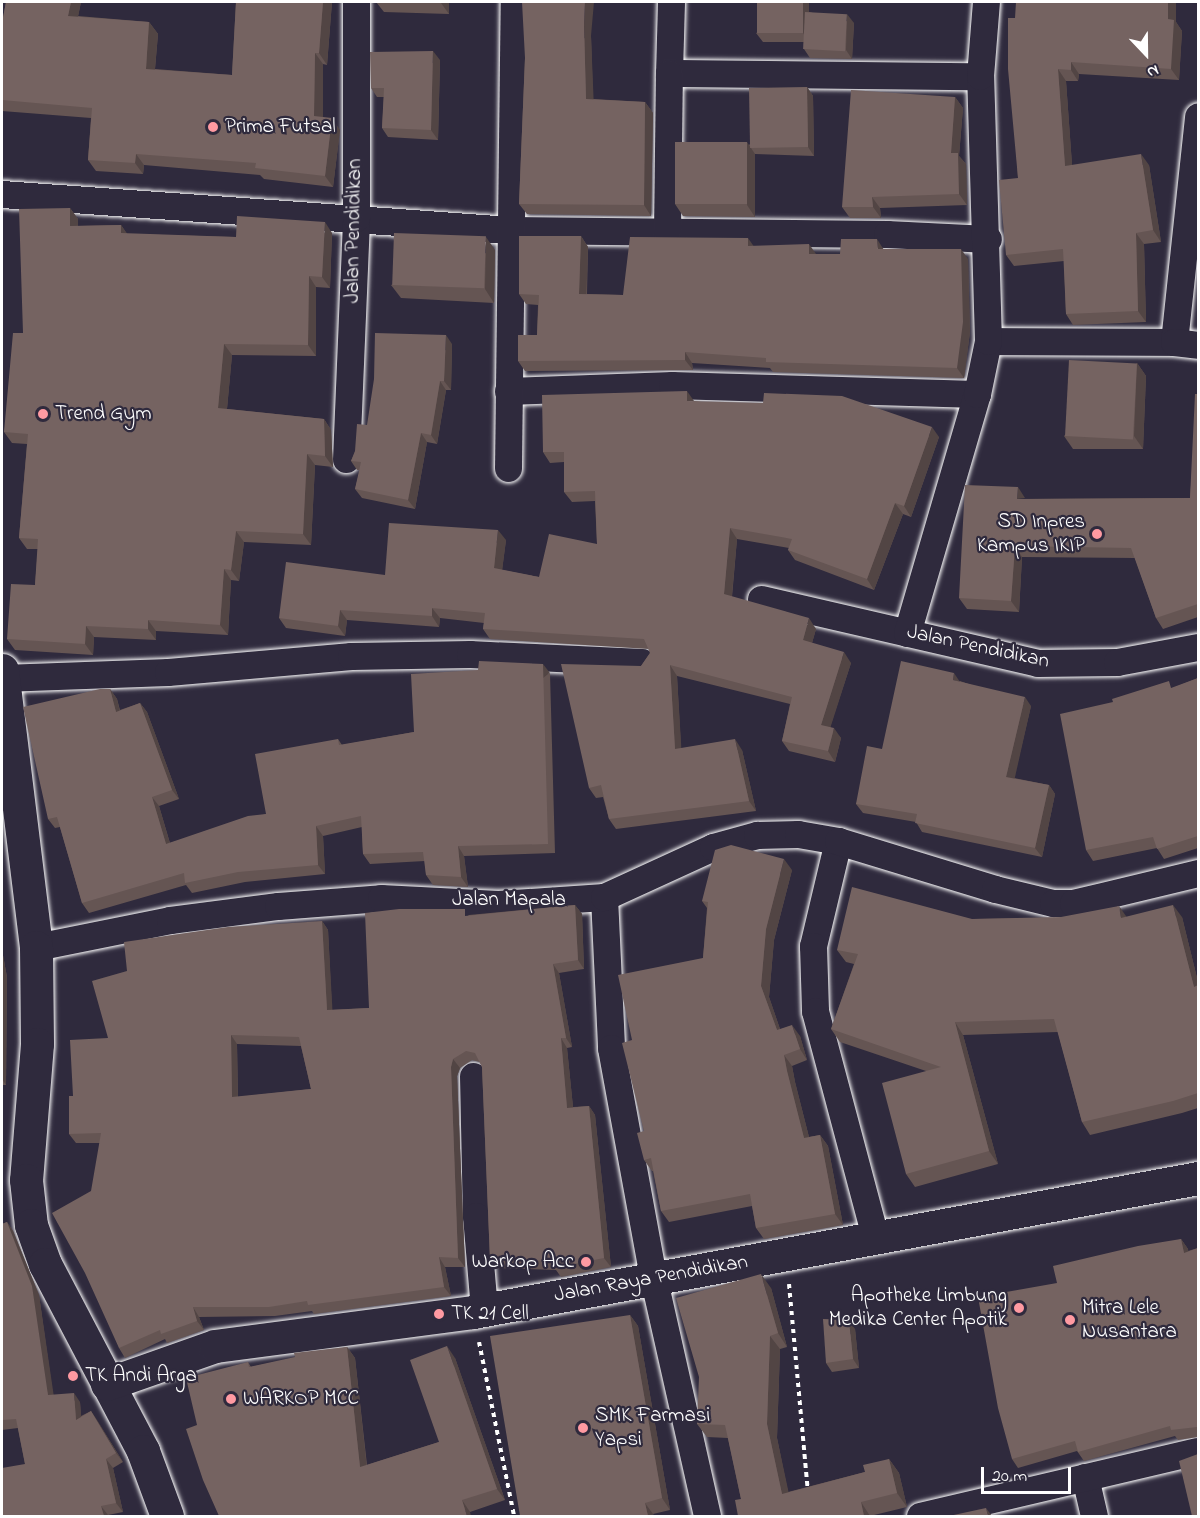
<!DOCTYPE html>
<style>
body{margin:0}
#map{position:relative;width:1200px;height:1518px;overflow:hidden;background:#2f2a3d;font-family:"Indie Flower",sans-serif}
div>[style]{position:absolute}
.path>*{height:4px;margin-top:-2px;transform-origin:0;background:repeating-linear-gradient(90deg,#fff 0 4.5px,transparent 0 9px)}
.roads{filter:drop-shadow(0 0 2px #fff) drop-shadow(0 0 2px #fff)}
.street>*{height:27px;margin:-13.5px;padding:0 13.5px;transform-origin:13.5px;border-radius:13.5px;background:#2f2a3d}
.secondary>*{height:33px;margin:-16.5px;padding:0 16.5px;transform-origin:16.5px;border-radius:16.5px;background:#2f2a3d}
.wall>*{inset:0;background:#655553}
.shaded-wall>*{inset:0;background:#524544;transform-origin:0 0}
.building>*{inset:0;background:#756361;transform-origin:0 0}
.dots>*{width:16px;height:16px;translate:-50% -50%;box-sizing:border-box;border:3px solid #2f2a3d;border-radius:50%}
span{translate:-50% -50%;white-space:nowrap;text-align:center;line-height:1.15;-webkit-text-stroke:4.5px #2f2a3d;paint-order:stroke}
.poi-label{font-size:21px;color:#fff}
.left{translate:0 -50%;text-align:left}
.right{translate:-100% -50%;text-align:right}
.street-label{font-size:21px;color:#fff}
.frame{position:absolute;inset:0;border:3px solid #fff;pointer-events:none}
.north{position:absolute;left:1116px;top:24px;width:60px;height:60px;-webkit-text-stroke:4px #2f2a3d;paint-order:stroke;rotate:158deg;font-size:16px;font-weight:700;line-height:24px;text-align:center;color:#fff}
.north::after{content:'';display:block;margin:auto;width:21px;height:27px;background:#fff;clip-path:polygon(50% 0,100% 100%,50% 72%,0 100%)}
.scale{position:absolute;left:981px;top:1467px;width:90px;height:27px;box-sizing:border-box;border:3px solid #fff;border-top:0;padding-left:8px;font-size:18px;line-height:21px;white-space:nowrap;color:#fff;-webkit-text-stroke:4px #2f2a3d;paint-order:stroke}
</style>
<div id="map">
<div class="path">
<div style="left:789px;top:1284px;width:209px;rotate:84.8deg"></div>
<div style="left:479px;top:1342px;width:177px;rotate:78.6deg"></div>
</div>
<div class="roads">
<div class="street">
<div style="left:671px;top:2px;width:71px;rotate:91.6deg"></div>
<div style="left:669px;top:73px;width:311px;rotate:0.6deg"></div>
<div style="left:2px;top:194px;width:510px;rotate:4.05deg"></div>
<div style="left:511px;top:230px;width:376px;rotate:0.6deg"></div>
<div style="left:887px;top:234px;width:101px;rotate:2.8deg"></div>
<div style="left:667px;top:232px;width:159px;rotate:-89.3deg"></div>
<div style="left:988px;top:341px;width:186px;rotate:0.3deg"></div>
<div style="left:1174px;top:342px;width:227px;rotate:-83.9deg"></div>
<div style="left:1174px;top:342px;width:24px;rotate:7deg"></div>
<div style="left:508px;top:391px;width:164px;rotate:-2.1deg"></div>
<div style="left:672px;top:385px;width:305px;rotate:1.7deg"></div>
<div style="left:346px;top:459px;width:241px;rotate:-87.6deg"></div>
<div style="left:356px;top:218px;width:216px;rotate:-90deg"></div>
<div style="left:508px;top:468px;width:466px;rotate:-89.3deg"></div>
<div style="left:761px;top:599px;width:284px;rotate:13deg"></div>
<div style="left:1038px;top:663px;width:79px;rotate:-0.7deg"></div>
<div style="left:1117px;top:662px;width:82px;rotate:-10.5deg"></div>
<div style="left:907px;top:633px;width:249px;rotate:-73.7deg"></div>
<div style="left:977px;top:394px;width:54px;rotate:-78.3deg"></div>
<div style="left:988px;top:341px;width:265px;rotate:-91.7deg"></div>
<div style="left:980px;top:76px;width:74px;rotate:-85.4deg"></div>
<div style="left:2px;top:678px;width:166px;rotate:-2.1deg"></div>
<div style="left:168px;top:672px;width:184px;rotate:-5deg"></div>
<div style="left:351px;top:656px;width:119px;rotate:-1deg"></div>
<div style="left:470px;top:654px;width:172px;rotate:2.7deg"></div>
<div style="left:838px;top:841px;width:108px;rotate:103.4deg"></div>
<div style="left:813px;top:946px;width:65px;rotate:88.2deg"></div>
<div style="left:815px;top:1011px;width:237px;rotate:75.1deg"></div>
<div style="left:604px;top:897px;width:151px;rotate:87.3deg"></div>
<div style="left:611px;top:1048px;width:232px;rotate:79.6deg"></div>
<div style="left:653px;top:1276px;width:246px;rotate:77.3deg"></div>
<div style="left:36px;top:947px;width:137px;rotate:-11.4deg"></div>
<div style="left:170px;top:920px;width:109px;rotate:-7.4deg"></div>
<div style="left:278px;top:906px;width:103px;rotate:-4.4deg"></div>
<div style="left:381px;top:898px;width:117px;rotate:2.9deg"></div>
<div style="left:498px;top:904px;width:106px;rotate:-3.8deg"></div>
<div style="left:604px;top:897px;width:120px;rotate:-24.6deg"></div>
<div style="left:713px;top:847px;width:46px;rotate:-15.3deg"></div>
<div style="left:757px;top:835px;width:41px;rotate:-1.4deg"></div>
<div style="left:798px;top:834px;width:41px;rotate:9.9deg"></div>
<div style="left:838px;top:841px;width:164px;rotate:17deg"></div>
<div style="left:995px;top:889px;width:60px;rotate:13.6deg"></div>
<div style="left:1053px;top:903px;width:20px"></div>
<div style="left:1073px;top:903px;width:129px;rotate:-13.5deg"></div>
<div style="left:473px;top:1076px;width:140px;rotate:88.8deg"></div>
<div style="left:476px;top:1216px;width:93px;rotate:85.1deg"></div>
<div style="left:1085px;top:1477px;width:40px;rotate:77deg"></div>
<div style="left:920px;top:1516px;width:285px;rotate:-13.2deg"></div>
</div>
<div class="secondary">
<div style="left:2px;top:670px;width:279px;rotate:83deg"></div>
<div style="left:36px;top:947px;width:97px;rotate:89.4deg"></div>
<div style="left:37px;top:1044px;width:136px;rotate:94.6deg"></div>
<div style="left:26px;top:1180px;width:45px;rotate:83.7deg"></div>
<div style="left:31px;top:1225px;width:41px;rotate:70.3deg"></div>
<div style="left:45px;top:1264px;width:211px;rotate:62.3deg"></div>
<div style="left:143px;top:1451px;width:69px;rotate:69.7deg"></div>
<div style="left:107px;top:1384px;width:114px;rotate:-19.4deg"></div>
<div style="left:215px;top:1346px;width:260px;rotate:-7.5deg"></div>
<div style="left:473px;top:1312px;width:737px;rotate:-10.47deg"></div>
</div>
</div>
<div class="wall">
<div style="clip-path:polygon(6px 2px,81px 2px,78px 16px,149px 22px,158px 34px,155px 69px,232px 75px,236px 2px,332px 2px,327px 65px,323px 64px,323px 117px,340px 130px,333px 187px,264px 179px,260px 175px,144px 165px,143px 174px,96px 171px,88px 160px,91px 118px,2px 111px,2px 23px)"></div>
<div style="clip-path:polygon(376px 2px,499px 2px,498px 3px,449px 3px,449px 14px,384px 12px)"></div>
<div style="clip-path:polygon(809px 12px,854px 23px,852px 59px,810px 58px,804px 49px,804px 42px,763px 42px,756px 33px)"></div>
<div style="clip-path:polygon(1008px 18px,1176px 22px,1182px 31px,1179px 80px,1079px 74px,1078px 81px,1066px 81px,1072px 165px,1149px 165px,1161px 242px,1144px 244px,1146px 322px,1073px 325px,1066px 314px,1064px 261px,1014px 266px,1006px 255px,1018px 178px)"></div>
<div style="clip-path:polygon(591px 36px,593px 99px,645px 102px,653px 113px,651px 216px,527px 214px,519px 204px,525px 58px)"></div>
<div style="clip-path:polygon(440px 60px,438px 140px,388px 137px,382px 128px,384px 97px,377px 97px,371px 88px)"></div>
<div style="clip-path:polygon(807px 87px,813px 96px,814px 156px,755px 154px,755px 217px,683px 216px,675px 204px,749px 145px)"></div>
<div style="clip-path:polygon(955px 97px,963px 108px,959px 156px,966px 164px,967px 205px,880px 208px,881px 218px,850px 218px,842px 207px)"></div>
<div style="clip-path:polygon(70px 208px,78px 219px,78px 226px,121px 225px,127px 234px,236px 237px,332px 233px,330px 288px,316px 287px,316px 356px,232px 355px,227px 409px,324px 419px,331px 430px,333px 467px,315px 465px,311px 545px,244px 542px,239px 581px,231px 580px,228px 635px,156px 631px,156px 640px,94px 637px,93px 655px,15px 650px,7px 639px,35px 585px,38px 549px,27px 549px,19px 538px,27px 444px,12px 443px,4px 432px,23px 333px)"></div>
<div style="clip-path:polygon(581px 236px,588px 247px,587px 294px,623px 295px,754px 246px,816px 254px,840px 254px,884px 249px,968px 259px,970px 332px,964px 378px,773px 372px,770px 368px,692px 363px,693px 370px,525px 371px,518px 361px,537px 335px,538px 305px,526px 304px,519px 294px)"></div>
<div style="clip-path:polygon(495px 250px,494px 303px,401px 298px,391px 285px)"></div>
<div style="clip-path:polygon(452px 344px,451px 390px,446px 390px,437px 444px,427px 442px,415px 509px,362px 498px,355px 489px,360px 470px,357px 470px,351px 461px,367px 425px)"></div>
<div style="clip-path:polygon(1137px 363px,1146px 376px,1143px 449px,1073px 449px,1064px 436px)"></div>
<div style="clip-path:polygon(1198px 394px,1198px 617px,1163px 629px,1156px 618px,1135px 558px,1022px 557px,1019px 612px,967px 609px,959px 598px,1025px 499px,1190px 498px)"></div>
<div style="clip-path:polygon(694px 401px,939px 437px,911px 517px,903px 514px,874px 590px,795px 560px,788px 550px,789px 548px,737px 539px,732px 597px,816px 629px,812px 643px,851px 663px,830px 727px,841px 738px,835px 762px,789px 751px,782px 741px,790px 704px,677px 676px,681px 748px,742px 750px,756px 811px,616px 829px,609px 819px,603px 797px,596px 798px,589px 788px,641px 666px,650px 653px,649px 649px,490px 639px,483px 629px,484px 623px,440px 618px,439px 627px,347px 620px,345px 636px,286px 628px,279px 618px,385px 575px,506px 540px,502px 570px,539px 577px,597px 544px,595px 501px,572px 502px,564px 492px,564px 462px,550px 463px,543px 452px)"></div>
<div style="clip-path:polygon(550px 673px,555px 853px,464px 856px,468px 887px,433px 885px,426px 875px,425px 861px,370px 864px,363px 854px,362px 827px,323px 836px,325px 874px,245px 882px,192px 893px,186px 885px,89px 913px,82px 903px,60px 827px,55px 828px,48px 819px,110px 689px,117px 699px,120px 710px,140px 703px,147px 712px,179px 799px,159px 806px,170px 843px,266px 814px,338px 739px,342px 745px,414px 732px)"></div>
<div style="clip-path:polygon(1198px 678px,1198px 848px,1164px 859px,1157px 848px,1093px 861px,1086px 850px,1173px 688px)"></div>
<div style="clip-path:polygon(960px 681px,1031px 706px,1014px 778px,1049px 785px,1055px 794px,1042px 857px,922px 832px,916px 822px,863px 813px,856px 804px,882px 749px)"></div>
<div style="clip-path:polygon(792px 870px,774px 940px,769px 997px,780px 1029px,800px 1036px,807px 1060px,792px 1066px,795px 1082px,809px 1137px,820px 1135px,828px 1146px,843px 1225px,764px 1239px,756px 1228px,752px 1206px,669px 1222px,661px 1211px,653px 1171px,652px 1171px,644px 1160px,644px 1131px,632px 1040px,703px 958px,707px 908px,702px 901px)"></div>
<div style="clip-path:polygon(evenodd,575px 905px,582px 914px,584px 969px,559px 973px,572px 1047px,567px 1048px,573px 1107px,589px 1106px,595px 1115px,611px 1267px,561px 1277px,556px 1270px,496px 1268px,490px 1259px,482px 1067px,480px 1062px,472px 1060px,460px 1068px,457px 1076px,465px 1267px,445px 1267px,451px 1296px,314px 1314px,312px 1311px,275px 1316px,199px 1317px,204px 1330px,167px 1343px,165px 1339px,125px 1358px,119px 1348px,100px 1143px,76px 1143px,69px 1134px,73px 1096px,108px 1038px,322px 921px,328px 930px,332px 1010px,369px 1008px,469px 915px,575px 905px,237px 1044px,301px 1046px,311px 1089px,238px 1097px,237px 1044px)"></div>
<div style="clip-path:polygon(1126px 917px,1182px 917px,1198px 982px,1198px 1108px,1182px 1113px,1090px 1135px,1082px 1122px,1058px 1032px,963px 1035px,998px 1164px,915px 1187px,906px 1174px,926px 1071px,840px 1042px,831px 1029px,854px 964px,846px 962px,837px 950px,972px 919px)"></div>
<div style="clip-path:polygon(2px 950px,7px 977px,6px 1085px,2px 1085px)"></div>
<div style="clip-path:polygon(7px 1222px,13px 1231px,39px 1295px,53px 1395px,80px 1402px,81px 1416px,91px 1411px,123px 1462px,113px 1468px,123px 1512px,108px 1515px,108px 1516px,2px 1516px,25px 1464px,18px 1428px,2px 1430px,2px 1224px)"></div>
<div style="clip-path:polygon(1181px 1239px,1188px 1249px,1188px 1251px,1198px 1248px,1198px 1437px,1178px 1440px,1175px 1436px,1084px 1461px,1077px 1451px,1018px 1468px,1012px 1459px,1057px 1283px)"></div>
<div style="clip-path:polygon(771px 1288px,787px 1347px,780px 1349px,777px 1438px,788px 1492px,865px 1472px,889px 1459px,899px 1473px,907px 1507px,870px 1516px,741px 1499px,728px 1438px,707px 1437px,697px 1424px)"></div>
<div style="clip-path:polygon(630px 1315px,638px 1326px,670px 1510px,653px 1514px,654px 1516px,520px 1516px)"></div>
<div style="clip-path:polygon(855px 1329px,859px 1368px,832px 1372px,826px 1363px)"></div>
<div style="clip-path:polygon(347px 1347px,355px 1358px,367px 1465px,439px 1442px,455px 1358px,505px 1500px,470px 1512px,197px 1425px,248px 1362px,251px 1367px)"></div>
</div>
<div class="shaded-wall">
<div style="clip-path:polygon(71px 2px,81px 2px,76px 27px,68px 16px)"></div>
<div style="clip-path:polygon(323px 2px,332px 2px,327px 65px,319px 53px)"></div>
<div style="clip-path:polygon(442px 2px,449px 2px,449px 14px,441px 3px)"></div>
<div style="clip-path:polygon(585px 2px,594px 2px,591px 36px,594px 109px,586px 99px,584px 25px)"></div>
<div style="clip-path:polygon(803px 2px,809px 2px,809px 42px,803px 33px)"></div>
<div style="clip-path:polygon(1168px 2px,1176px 2px,1176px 22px,1182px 31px,1179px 80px,1171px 69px,1168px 19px)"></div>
<div style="clip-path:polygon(847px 14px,854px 23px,852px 59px,846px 50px)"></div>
<div style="clip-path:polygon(149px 22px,158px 34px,154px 80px,146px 69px)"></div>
<div style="clip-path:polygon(433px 51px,440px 60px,438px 140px,431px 130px)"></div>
<div style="clip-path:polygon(315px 53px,323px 64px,323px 128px,314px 116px)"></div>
<div style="clip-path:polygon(1071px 62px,1079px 74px,1078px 81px,1071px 70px)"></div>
<div style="clip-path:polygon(1058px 69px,1066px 81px,1073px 178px,1065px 166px)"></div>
<div style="clip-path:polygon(807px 87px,813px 96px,814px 156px,808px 147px)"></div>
<div style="clip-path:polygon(955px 97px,963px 108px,959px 156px,966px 164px,967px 205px,959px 194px,951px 153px)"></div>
<div style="clip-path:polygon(645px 102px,653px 113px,651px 216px,644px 205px)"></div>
<div style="clip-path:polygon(332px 118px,340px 130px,333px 187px,325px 176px)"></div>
<div style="clip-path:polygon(747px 142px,755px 154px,755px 217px,747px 205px)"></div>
<div style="clip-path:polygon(136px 154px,144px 165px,143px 174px,135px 163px)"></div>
<div style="clip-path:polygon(1141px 154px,1149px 165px,1161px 242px,1153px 230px)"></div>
<div style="clip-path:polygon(872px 197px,880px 208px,881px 218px,873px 207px)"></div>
<div style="clip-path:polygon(70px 208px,78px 219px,78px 237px,70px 226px)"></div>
<div style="clip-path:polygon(325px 222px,332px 233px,330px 288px,322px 277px)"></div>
<div style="clip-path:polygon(121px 225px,128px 235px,121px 233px)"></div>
<div style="clip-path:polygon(1136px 233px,1144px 244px,1146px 322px,1138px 311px)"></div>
<div style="clip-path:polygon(581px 236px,588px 247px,586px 304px,579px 294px)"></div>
<div style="clip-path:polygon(486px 237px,495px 250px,494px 303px,485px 289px)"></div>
<div style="clip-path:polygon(748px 238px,755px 248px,748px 246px)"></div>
<div style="clip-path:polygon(877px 239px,884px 250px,878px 249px)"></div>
<div style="clip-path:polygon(809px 244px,816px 254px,809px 254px)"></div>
<div style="clip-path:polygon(961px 249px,968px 259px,970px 332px,964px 378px,957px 368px)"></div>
<div style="clip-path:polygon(309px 276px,316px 287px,316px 356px,308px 345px)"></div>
<div style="clip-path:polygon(446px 335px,452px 344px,451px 390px,444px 381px)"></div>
<div style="clip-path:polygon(224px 344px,232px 355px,226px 419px,218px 408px)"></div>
<div style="clip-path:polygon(685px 352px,692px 363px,693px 370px,685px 360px)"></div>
<div style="clip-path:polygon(1137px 363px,1146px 376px,1143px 449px,1134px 436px)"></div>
<div style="clip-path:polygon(440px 381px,446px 390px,437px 444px,431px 435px)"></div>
<div style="clip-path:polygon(687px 391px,694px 401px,687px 401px)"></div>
<div style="clip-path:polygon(324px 419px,331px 430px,333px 467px,325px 456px)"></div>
<div style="clip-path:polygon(932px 427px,939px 437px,911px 517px,904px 506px)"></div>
<div style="clip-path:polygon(421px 433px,427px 442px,415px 509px,408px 500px)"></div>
<div style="clip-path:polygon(307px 454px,315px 465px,311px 545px,303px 534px)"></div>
<div style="clip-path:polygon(1018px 487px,1025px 498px,1017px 499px)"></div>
<div style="clip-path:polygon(895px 503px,903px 514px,874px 590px,867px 579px)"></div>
<div style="clip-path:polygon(730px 528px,737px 539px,731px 605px,724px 594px)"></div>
<div style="clip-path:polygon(498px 530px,506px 540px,501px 579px,494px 568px)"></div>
<div style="clip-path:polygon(236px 531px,244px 542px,239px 581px,231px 570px)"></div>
<div style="clip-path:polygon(1015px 546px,1022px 557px,1019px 612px,1011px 601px)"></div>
<div style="clip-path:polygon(224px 569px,231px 580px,228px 635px,220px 625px)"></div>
<div style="clip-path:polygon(432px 608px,440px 618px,439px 627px,432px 616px)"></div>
<div style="clip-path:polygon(340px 610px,347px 620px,345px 636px,338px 626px)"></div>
<div style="clip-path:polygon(809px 618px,816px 629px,810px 650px,803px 640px)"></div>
<div style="clip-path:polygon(148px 620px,156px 631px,156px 640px,148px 629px)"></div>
<div style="clip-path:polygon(86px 626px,94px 637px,93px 655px,85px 644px)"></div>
<div style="clip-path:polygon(844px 652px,851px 663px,828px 735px,821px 725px)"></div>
<div style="left:543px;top:664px;width:11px;height:180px;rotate:52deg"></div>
<div style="clip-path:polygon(670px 665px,677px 676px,682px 759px,675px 749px)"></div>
<div style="clip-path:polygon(954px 673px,960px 682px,953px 680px)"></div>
<div style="clip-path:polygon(110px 689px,117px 699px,122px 721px,116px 712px)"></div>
<div style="clip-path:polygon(1025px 697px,1031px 706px,1013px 786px,1006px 777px)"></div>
<div style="clip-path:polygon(140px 703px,147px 712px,179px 799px,172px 790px)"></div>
<div style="clip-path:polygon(834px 728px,841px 738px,835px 762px,828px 751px)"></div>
<div style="clip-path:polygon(735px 739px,742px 750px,756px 811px,749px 801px)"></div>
<div style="clip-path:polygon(1049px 785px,1055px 794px,1042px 857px,1035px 848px)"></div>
<div style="clip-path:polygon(152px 797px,159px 806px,173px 854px,166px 844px)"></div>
<div style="clip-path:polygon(316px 826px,323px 836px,325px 874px,318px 865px)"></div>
<div style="clip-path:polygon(458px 846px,464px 856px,468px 887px,461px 877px)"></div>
<div style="clip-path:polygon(784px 859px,792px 870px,774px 940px,769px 997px,784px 1041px,777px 1030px,761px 986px,766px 929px)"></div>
<div style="clip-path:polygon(575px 905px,582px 914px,584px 969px,578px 960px)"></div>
<div style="clip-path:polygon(1173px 905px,1182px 917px,1198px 982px,1198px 993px,1194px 987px)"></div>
<div style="clip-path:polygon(1119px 906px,1128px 919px,1121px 918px)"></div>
<div style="clip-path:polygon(322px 921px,328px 930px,333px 1020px,327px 1010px)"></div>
<div style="clip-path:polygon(2px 950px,7px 977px,6px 1085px,2px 1079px)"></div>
<div style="clip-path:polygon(553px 964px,559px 973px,572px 1047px,566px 1038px)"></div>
<div style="clip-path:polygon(955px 1022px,963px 1035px,998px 1164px,989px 1151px)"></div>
<div style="clip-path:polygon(792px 1025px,800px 1036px,807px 1060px,800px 1049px)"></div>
<div style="clip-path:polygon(231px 1035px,237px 1044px,238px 1106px,232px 1097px)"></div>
<div style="clip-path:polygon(561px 1038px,567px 1048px,574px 1117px,567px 1108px)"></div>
<div style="clip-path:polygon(784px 1055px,792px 1066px,795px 1082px,812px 1149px,804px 1138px,787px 1071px)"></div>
<div style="clip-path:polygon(453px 1059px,460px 1068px,457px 1076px,465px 1267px,458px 1258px,451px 1067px)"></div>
<div style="clip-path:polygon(589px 1106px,595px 1115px,611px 1267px,604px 1258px)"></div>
<div style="clip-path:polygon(820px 1135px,828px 1146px,843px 1225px,835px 1214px)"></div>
<div style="clip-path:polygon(7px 1222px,13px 1231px,39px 1295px,55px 1404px,48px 1395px)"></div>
<div style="clip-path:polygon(1181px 1239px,1188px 1249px,1191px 1262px,1184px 1253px)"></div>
<div style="clip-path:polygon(439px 1257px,445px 1267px,451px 1296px,444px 1287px)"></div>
<div style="clip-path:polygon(761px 1274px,771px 1288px,787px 1347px,778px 1333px)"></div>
<div style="clip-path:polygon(193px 1307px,199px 1317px,204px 1330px,197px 1321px)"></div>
<div style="clip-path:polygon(630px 1315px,638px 1326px,670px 1510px,662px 1498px)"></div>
<div style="clip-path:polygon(849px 1320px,855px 1329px,859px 1368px,853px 1359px)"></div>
<div style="clip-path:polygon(770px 1336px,780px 1349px,777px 1438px,792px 1508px,782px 1494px,767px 1424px)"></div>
<div style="clip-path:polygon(447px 1346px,455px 1358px,505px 1500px,497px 1489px)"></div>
<div style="clip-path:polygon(347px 1347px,355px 1358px,368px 1478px,360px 1467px)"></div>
<div style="clip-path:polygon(74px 1393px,80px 1402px,82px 1429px,76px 1420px)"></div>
<div style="clip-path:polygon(91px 1411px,97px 1420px,123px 1462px,116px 1453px)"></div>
<div style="clip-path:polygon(106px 1459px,113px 1468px,123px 1512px,116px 1503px)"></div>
<div style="clip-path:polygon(889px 1459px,899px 1473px,907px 1507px,897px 1493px)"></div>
<div style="clip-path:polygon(462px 1500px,470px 1512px,471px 1516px,467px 1516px)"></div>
<div style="clip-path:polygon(861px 1502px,870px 1516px,864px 1516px)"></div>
<div style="clip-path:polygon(645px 1503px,653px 1514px,654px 1516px,648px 1516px)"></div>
<div style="clip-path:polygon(101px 1506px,108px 1515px,108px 1516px,104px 1516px)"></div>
<div style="clip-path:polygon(986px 1508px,992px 1516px,988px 1516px)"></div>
</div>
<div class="building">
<div style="clip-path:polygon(6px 2px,71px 2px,68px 16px,149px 22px,146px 69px,232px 75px,236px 2px,323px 2px,319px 53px,315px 53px,314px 116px,332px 118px,325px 176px,255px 168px,256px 163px,136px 154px,135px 163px,88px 160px,92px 108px,2px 100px,2px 23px)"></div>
<div style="clip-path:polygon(379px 2px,442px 2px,441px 3px)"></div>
<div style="clip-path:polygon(522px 2px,585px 2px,584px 25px,586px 99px,645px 102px,644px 205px,519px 204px,525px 58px)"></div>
<div style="left:757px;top:2px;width:46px;height:31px"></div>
<div style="clip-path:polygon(1016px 2px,1168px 2px,1168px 19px,1174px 20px,1171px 69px,1071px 62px,1071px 70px,1058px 69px,1065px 166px,1141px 154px,1153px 230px,1136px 233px,1138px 311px,1066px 314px,1063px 249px,1006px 255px,999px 180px,1018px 178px,1008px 69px,1008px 18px,1015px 18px)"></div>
<div style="left:805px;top:12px;width:42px;height:37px;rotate:3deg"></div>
<div style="clip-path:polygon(433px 51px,431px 130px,382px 128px,384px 88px,371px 88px,370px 52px)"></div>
<div style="left:807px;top:87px;width:60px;height:58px;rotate:89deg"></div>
<div style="clip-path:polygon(851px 90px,955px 97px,951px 153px,958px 153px,959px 194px,872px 197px,873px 207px,842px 207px)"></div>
<div style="left:675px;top:142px;width:72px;height:62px"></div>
<div style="clip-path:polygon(70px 208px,70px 226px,121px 225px,121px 233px,236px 237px,237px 216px,325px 222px,322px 277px,309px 276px,308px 345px,224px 344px,218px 408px,324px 419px,325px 456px,307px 454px,303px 534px,236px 531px,231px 570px,224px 569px,220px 625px,148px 620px,148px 629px,86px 626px,85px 644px,7px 639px,11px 584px,35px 585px,38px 539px,19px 538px,28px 434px,4px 432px,13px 333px,23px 333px,19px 209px)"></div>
<div style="left:394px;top:233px;width:92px;height:52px;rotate:2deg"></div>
<div style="clip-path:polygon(519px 236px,581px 236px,579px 294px,623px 295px,630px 237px,748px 238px,748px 246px,809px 244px,809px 254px,840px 254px,841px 239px,877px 239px,878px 249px,961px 249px,963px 322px,957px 368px,766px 362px,766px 358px,685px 352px,685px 360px,518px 361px,518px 335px,537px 335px,539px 295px,519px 294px)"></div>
<div style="clip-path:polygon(375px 333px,446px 335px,444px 381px,440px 381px,431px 435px,421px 433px,408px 500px,355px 489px,361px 462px,351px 461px,355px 451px,357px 424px,367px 425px,374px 379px)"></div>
<div style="left:1069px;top:360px;width:68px;height:76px;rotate:3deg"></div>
<div style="clip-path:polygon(687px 391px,687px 401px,763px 403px,764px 393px,842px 396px,932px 427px,904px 506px,895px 503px,867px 579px,788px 550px,792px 539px,730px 528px,724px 594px,809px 618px,803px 640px,844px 652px,821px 725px,834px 728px,828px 751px,782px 741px,792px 697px,670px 665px,675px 749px,735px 739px,749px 801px,609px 819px,601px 785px,589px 788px,561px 664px,641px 666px,650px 653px,644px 639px,483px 629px,485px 613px,432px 608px,432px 616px,340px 610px,338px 626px,279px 618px,286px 562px,385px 575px,389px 523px,498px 530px,494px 568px,539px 577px,549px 534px,597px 544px,595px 491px,564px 492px,564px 452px,543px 452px,542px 395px)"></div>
<div style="clip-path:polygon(1195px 394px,1198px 394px,1198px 604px,1156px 618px,1131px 548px,1015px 546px,1011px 601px,959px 598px,965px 485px,1018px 487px,1017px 499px,1190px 498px)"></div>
<div style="clip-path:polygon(479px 661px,543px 664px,548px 844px,458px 846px,461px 877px,426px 875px,423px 852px,363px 854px,361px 816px,316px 826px,318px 865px,238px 872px,185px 883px,184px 873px,82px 903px,57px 817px,48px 819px,23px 707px,100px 689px,110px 689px,116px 712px,140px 703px,172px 790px,152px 797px,166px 844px,248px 816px,266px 814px,255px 754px,338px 739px,339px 745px,414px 732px,411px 674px,478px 670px)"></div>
<div style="clip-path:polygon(901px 661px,954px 673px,953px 680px,1025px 697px,1006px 777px,1049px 785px,1035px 848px,915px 823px,917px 814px,856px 804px,867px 746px,882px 749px)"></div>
<div style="clip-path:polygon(1198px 678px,1198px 836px,1157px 849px,1153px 837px,1086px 850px,1060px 714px,1113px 702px,1112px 699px,1169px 681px,1171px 688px)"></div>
<div style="clip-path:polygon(731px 845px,784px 859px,766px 929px,761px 986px,777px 1030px,792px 1025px,800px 1049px,784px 1055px,787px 1071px,804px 1138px,820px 1135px,835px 1214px,756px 1228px,750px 1194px,661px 1211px,651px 1158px,644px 1160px,637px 1133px,644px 1131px,622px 1043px,632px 1040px,618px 975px,703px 958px,708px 902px,702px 901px,715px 850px)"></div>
<div style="clip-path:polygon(852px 887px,972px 919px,1061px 917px,1119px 906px,1121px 918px,1173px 905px,1194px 987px,1198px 985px,1198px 1093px,1173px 1101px,1082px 1122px,1054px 1019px,955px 1022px,989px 1151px,906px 1174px,882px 1083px,941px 1067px,831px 1029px,858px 954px,837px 950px)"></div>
<div style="clip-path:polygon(evenodd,575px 905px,578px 960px,553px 964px,566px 1038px,561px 1038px,567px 1108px,589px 1106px,604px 1258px,554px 1268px,554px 1261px,490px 1259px,482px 1067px,475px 1053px,466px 1051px,453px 1059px,451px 1067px,458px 1258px,439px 1257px,444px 1287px,308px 1305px,307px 1301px,269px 1307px,193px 1307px,197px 1321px,161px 1334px,160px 1330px,119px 1348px,85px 1273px,52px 1213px,91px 1191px,101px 1133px,69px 1134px,69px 1096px,73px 1096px,70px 1040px,108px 1038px,92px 981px,127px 971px,124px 942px,228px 927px,322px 921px,327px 1010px,369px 1008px,365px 913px,399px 909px,465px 909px,465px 916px,575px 905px,231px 1035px,299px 1037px,311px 1089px,232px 1097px,231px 1035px)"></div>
<div style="clip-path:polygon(7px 1222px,32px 1286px,48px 1395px,74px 1393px,76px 1420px,91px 1411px,116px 1453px,106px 1459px,116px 1503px,101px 1506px,104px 1516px,2px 1516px,2px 1468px,25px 1464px,16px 1419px,2px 1420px,2px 1224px)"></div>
<div style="clip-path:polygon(1181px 1239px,1184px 1253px,1198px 1248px,1198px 1429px,1197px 1427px,1171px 1430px,1170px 1426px,1078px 1452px,1075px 1441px,1012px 1459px,998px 1408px,978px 1297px,1057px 1283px,1053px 1266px,1138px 1246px)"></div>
<div style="clip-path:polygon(761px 1274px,778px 1333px,770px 1336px,767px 1424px,782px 1494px,865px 1472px,863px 1465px,889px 1459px,897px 1493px,861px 1502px,864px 1516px,738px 1516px,735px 1500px,741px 1499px,725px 1425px,697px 1424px,699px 1377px,676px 1298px)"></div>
<div style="clip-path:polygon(630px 1315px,662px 1498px,645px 1503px,648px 1516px,520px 1516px,490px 1336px)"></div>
<div style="clip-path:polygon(823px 1319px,849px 1320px,853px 1359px,826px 1363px)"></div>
<div style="clip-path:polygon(447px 1346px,497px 1489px,462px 1500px,467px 1516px,219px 1516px,203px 1480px,186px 1429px,197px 1425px,186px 1378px,248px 1362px,249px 1367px,295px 1357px,294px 1353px,347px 1347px,360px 1467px,439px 1442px,410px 1360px)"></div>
<div style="clip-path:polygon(1198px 1454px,1198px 1516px,1192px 1516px,1179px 1461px)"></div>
<div style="clip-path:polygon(986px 1508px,988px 1516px,949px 1516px)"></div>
</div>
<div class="dots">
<div style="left:213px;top:127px;background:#ff9aa2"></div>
<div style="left:43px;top:414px;background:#ff9aa2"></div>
<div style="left:1097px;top:534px;background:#ff9aa2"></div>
<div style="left:586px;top:1262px;background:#ff9aa2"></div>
<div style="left:1019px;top:1308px;background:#ff9aa2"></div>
<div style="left:439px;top:1314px;background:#ff9aa2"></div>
<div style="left:1070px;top:1320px;background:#ff9aa2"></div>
<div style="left:73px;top:1376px;background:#ff9aa2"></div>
<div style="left:231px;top:1399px;background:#ff9aa2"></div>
<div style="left:583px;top:1428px;background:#ff9aa2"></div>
</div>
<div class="poi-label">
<span class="left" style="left:225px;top:127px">Prima Futsal</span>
<span class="left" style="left:55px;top:414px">Trend Gym</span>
<span class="right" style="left:1085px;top:534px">SD Inpres<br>Kampus IKIP</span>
<span class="right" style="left:574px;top:1262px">Warkop Acc</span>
<span class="right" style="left:1007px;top:1308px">Apotheke Limbung<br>Medika Center Apotik</span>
<span class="left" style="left:1082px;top:1320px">Mitra Lele<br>Nusantara</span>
<span class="left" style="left:451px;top:1314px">TK 21 Cell</span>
<span class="left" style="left:85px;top:1376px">TK Andi Arga</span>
<span class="left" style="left:243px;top:1399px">WARKOP MCC</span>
<span class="left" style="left:595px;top:1428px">SMK Farmasi<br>Yapsi</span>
</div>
<div class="street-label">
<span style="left:354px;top:231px;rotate:-89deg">Jalan Pendidikan</span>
<span style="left:978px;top:647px;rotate:12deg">Jalan Pendidikan</span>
<span style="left:509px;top:900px">Jalan Mapala</span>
<span style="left:651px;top:1279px;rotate:-10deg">Jalan Raya Pendidikan</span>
</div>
<div class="frame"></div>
<div class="north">N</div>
<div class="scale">20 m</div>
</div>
